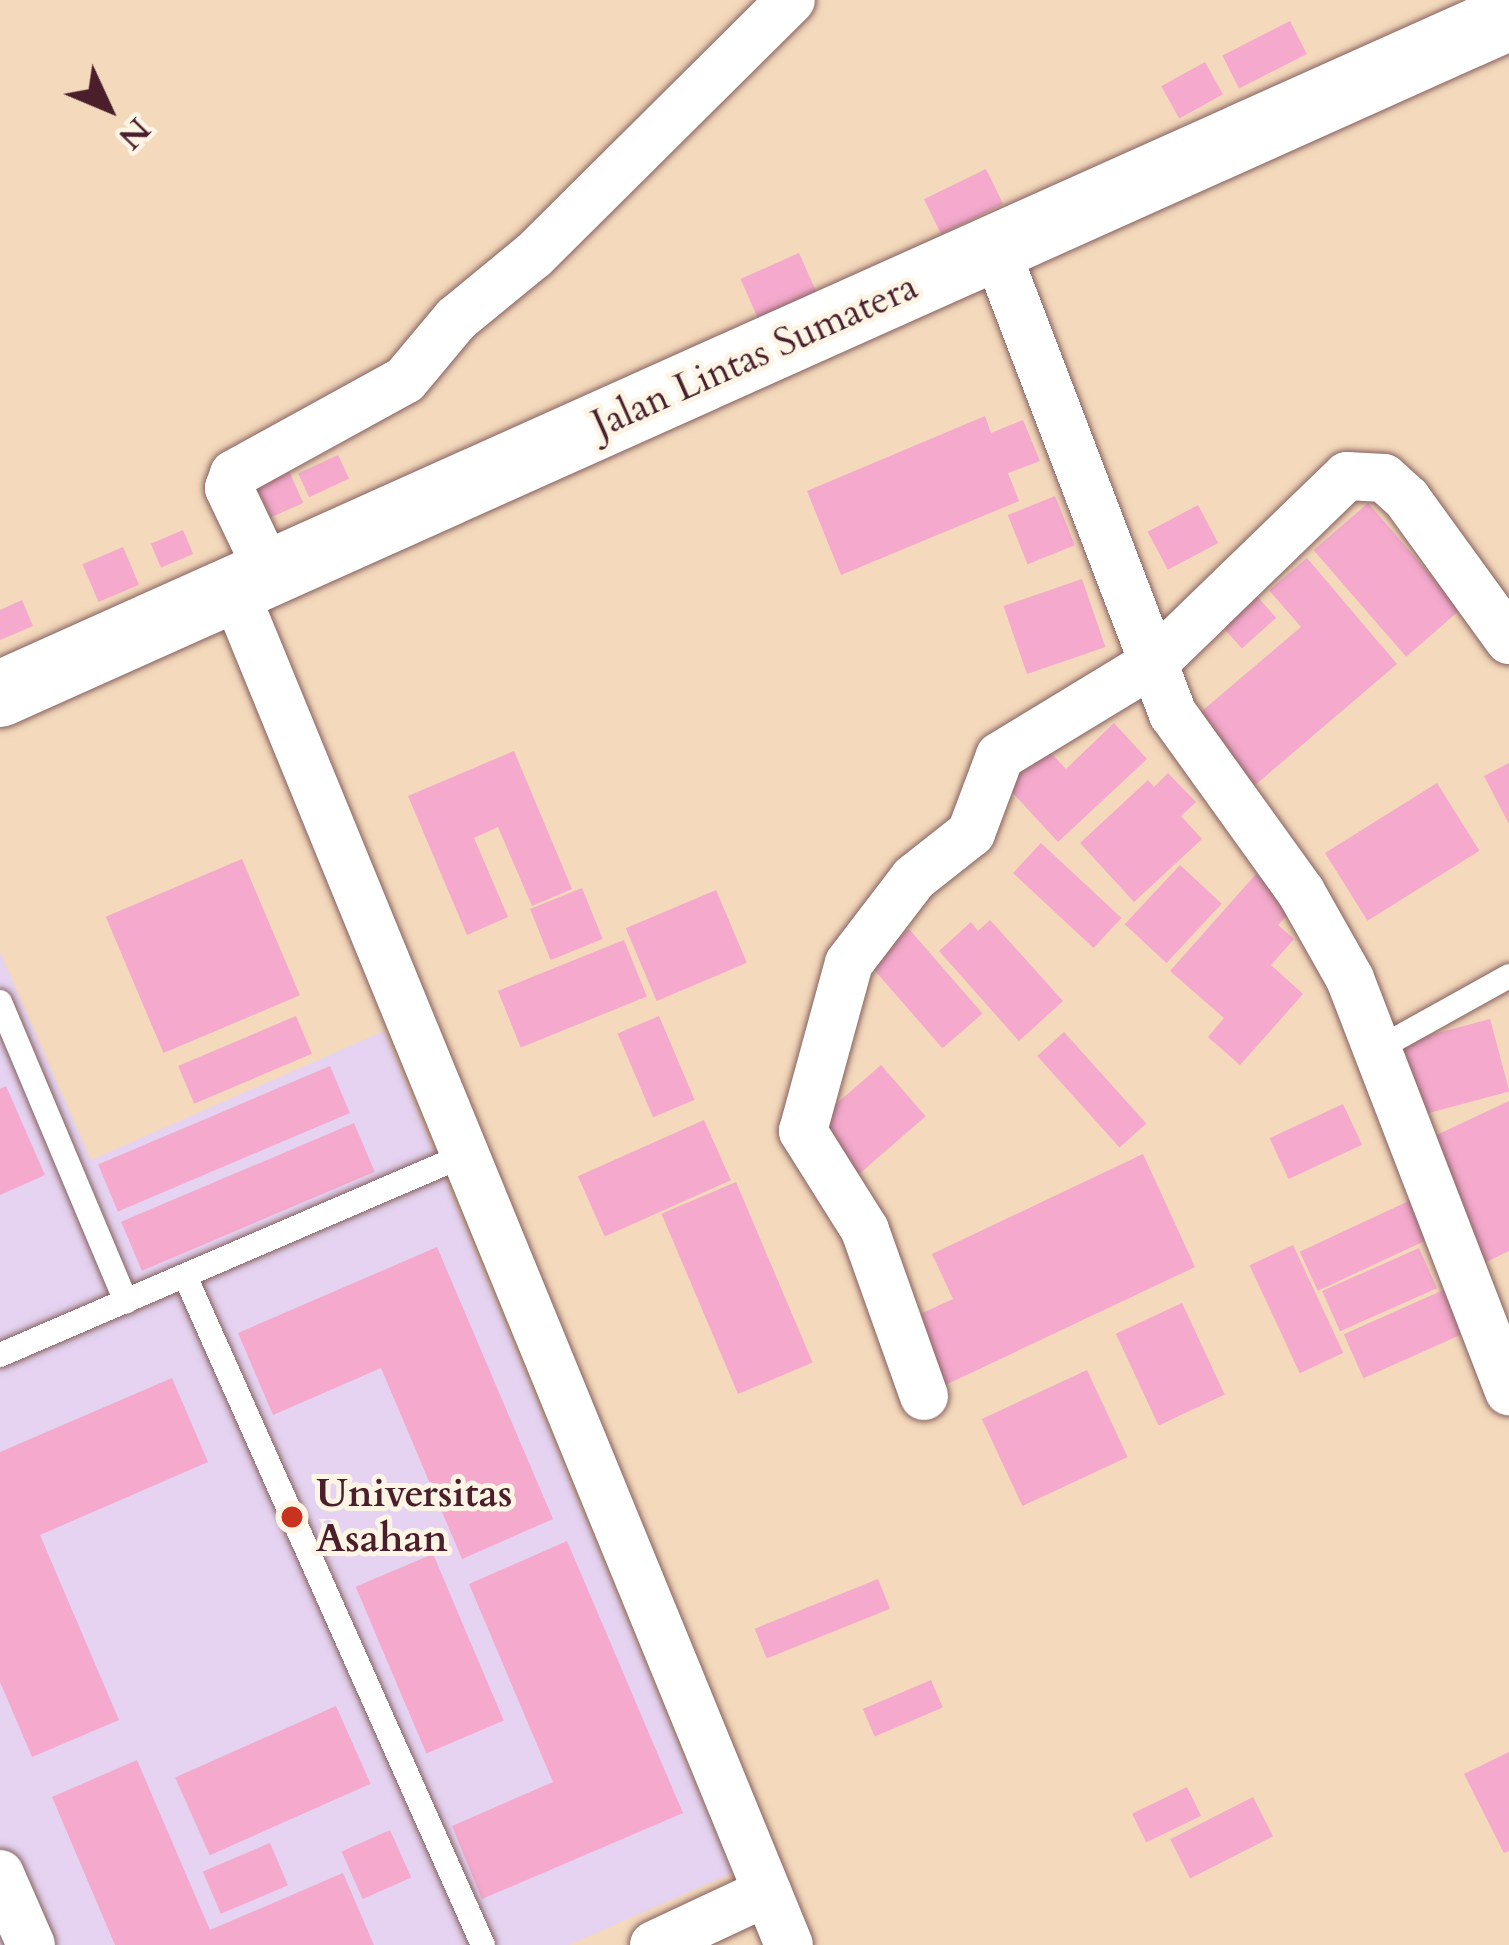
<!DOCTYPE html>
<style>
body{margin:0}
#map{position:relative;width:1509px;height:1945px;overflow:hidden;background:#f4d9bc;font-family:Cardo,serif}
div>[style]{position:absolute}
.built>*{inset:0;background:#e5d3f1}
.building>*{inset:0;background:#f4a9cd;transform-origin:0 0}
.roads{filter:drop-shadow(0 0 3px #86605e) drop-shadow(0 0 3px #86605e)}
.lane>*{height:24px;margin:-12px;padding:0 12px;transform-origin:12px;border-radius:12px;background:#fff}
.street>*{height:48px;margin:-24px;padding:0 24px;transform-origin:24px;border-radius:24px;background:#fff}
.highway>*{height:66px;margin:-33px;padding:0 33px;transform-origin:33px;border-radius:33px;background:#fff}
.dots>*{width:33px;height:33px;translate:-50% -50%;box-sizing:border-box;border:6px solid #fcf5e5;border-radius:50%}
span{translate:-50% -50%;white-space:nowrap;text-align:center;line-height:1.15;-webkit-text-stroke:10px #fcf5e5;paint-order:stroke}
.street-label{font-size:39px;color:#4a1f2b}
.poi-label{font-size:39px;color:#4a1f2b;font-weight:700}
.left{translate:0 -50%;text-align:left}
.north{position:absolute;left:48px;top:48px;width:120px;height:120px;-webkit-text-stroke:9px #fcf5e5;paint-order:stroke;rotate:134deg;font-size:33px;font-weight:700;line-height:48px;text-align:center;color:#4a1f2b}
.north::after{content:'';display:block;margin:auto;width:42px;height:54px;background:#4a1f2b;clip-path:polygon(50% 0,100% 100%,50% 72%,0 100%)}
</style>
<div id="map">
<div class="built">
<div style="clip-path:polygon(0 952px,91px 1160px,384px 1031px,732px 1873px,569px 1945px,0 1945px)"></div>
</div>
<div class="building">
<div style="left:1290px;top:21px;width:37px;height:76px;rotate:63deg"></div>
<div style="left:1205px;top:62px;width:37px;height:50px;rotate:61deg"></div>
<div style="left:986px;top:169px;width:39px;height:69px;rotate:64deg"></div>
<div style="left:799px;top:253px;width:44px;height:64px;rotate:66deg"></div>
<div style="clip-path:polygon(985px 416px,991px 433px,1023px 420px,1040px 461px,1008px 473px,1019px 501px,841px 575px,807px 491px)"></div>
<div style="left:338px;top:455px;width:26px;height:44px;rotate:65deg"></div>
<div style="left:289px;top:471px;width:35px;height:36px;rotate:66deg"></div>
<div style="left:1055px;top:496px;width:53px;height:51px;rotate:68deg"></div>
<div style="left:1368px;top:503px;width:141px;height:72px;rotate:49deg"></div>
<div style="left:1198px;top:505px;width:43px;height:57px;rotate:62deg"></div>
<div style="left:183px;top:530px;width:26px;height:35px;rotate:67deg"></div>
<div style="left:123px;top:547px;width:41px;height:44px;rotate:67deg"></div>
<div style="clip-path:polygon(1307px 558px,1397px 664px,1254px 786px,1195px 717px,1301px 627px,1269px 590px)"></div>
<div style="left:1082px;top:579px;width:72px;height:83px;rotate:71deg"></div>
<div style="left:1244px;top:582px;width:48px;height:46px;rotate:48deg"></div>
<div style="clip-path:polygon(22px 600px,33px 626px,0 640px,0 610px)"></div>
<div style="clip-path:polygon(1114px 723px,1147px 759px,1058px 842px,1000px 779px,1040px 741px,1066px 769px)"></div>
<div style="clip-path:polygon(514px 751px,572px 889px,532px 906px,498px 827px,474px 838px,508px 917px,467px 935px,408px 796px)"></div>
<div style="clip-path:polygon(1509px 763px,1509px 824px,1484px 776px)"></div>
<div style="clip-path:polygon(1168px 773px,1196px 802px,1181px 816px,1202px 839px,1134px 902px,1080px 843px,1148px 780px,1154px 787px)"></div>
<div style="left:1437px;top:783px;width:80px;height:132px;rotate:58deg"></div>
<div style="left:1041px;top:843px;width:110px;height:41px;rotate:43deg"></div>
<div style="left:242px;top:859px;width:148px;height:148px;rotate:67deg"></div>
<div style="left:1180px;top:865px;width:57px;height:81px;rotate:43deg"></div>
<div style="clip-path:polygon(1256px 874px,1294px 908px,1278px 925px,1294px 939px,1271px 965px,1303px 994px,1240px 1065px,1208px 1037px,1224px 1018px,1170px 971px)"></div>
<div style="left:582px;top:888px;width:55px;height:56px;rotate:68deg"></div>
<div style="left:716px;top:890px;width:79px;height:98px;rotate:67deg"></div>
<div style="clip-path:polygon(990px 920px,1063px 1001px,1019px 1041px,939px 951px,971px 922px,978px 931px)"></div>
<div style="left:909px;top:929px;width:112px;height:53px;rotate:49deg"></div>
<div style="left:624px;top:940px;width:61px;height:136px;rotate:68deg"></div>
<div style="left:296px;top:1016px;width:41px;height:128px;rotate:67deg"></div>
<div style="left:659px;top:1016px;width:91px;height:45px;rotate:67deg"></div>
<div style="left:1490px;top:1019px;width:75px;height:99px;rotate:75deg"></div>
<div style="left:1064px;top:1032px;width:123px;height:36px;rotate:48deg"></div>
<div style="left:881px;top:1065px;width:68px;height:93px;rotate:49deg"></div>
<div style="left:330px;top:1066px;width:51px;height:252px;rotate:67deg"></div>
<div style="clip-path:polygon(6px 1086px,45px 1175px,0 1195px,0 1089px)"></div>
<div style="clip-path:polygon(1509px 1101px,1509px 1251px,1476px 1267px,1426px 1140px)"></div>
<div style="left:1343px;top:1104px;width:45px;height:81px;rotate:65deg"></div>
<div style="left:704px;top:1120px;width:66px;height:138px;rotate:66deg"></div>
<div style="left:354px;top:1123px;width:53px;height:253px;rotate:67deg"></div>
<div style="clip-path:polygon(1143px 1154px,1195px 1267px,939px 1388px,907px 1320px,953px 1299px,932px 1254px)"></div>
<div style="left:736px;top:1182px;width:196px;height:81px;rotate:67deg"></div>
<div style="left:1413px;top:1199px;width:43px;height:125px;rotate:65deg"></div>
<div style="left:1293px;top:1245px;width:119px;height:48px;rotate:65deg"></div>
<div style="clip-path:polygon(437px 1247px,553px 1519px,462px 1559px,381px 1368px,273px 1415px,238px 1333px)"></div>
<div style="left:1419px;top:1248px;width:44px;height:106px;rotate:66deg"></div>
<div style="left:1448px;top:1288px;width:48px;height:114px;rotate:66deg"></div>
<div style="left:1182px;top:1303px;width:101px;height:73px;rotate:65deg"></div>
<div style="left:1087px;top:1370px;width:96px;height:116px;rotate:65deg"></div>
<div style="clip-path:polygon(172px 1378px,208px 1462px,40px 1535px,119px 1720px,32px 1757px,0 1682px,0 1452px)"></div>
<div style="clip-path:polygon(567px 1541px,683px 1813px,482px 1899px,452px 1826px,553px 1782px,469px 1584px)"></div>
<div style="left:433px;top:1554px;width:181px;height:84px;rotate:67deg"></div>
<div style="left:878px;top:1579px;width:32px;height:133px;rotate:68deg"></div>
<div style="left:931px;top:1680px;width:30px;height:74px;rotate:67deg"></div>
<div style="left:336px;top:1706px;width:85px;height:176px;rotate:66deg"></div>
<div style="clip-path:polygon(1509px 1752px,1509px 1851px,1504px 1853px,1464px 1774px)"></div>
<div style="clip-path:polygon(137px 1760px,210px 1930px,343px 1873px,374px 1945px,115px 1945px,52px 1797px)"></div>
<div style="left:1187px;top:1787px;width:32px;height:61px;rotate:64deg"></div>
<div style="left:1253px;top:1797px;width:44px;height:93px;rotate:63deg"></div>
<div style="left:390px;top:1830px;width:52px;height:53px;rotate:66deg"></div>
<div style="left:270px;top:1843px;width:46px;height:73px;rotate:67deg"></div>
</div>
<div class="roads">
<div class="lane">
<div style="left:0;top:1002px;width:325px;rotate:67.2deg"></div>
<div style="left:1378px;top:1049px;width:150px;rotate:-29.1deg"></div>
<div style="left:186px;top:1278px;width:730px;rotate:66deg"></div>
<div style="left:0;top:1355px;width:511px;rotate:-23.3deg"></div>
</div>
<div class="street">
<div style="left:995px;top:248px;width:499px;rotate:69.1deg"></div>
<div style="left:1173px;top:714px;width:219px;rotate:54.3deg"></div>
<div style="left:1301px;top:892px;width:100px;rotate:60.6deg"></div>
<div style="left:1350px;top:979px;width:442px;rotate:68.9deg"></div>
<div style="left:269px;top:572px;width:93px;rotate:-115.5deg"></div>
<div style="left:229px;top:488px;width:15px;rotate:-70deg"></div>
<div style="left:234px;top:474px;width:195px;rotate:-28.8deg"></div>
<div style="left:405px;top:380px;width:80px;rotate:-50.1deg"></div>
<div style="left:456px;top:319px;width:101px;rotate:-39.4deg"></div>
<div style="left:534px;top:255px;width:362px;rotate:-44.8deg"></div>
<div style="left:233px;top:588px;width:1466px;rotate:67.72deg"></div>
<div style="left:924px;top:1396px;width:176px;rotate:-109.6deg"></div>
<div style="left:865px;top:1230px;width:117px;rotate:-122.1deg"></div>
<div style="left:803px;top:1131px;width:174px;rotate:-74.7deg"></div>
<div style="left:849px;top:963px;width:107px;rotate:-52.6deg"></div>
<div style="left:914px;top:878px;width:73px;rotate:-38.3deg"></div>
<div style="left:971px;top:833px;width:82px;rotate:-69.4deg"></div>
<div style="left:1000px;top:756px;width:183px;rotate:-31.3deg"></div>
<div style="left:1156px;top:661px;width:266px;rotate:-44.1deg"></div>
<div style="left:1347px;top:476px;width:37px;rotate:3deg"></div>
<div style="left:1384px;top:478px;width:31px;rotate:42deg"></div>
<div style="left:1407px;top:499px;width:174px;rotate:54.1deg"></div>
<div style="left:0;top:1874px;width:77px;rotate:66.4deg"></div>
<div style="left:654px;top:1945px;width:125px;rotate:-25.1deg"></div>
</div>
<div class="highway">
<div style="left:0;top:694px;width:1654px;rotate:-24.16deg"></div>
</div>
</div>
<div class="dots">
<div style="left:292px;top:1517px;background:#c8321e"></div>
</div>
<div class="street-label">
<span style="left:755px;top:356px;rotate:-24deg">Jalan Lintas Sumatera</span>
</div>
<div class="poi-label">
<span class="left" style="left:316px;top:1517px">Universitas<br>Asahan</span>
</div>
<div class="north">N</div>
</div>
